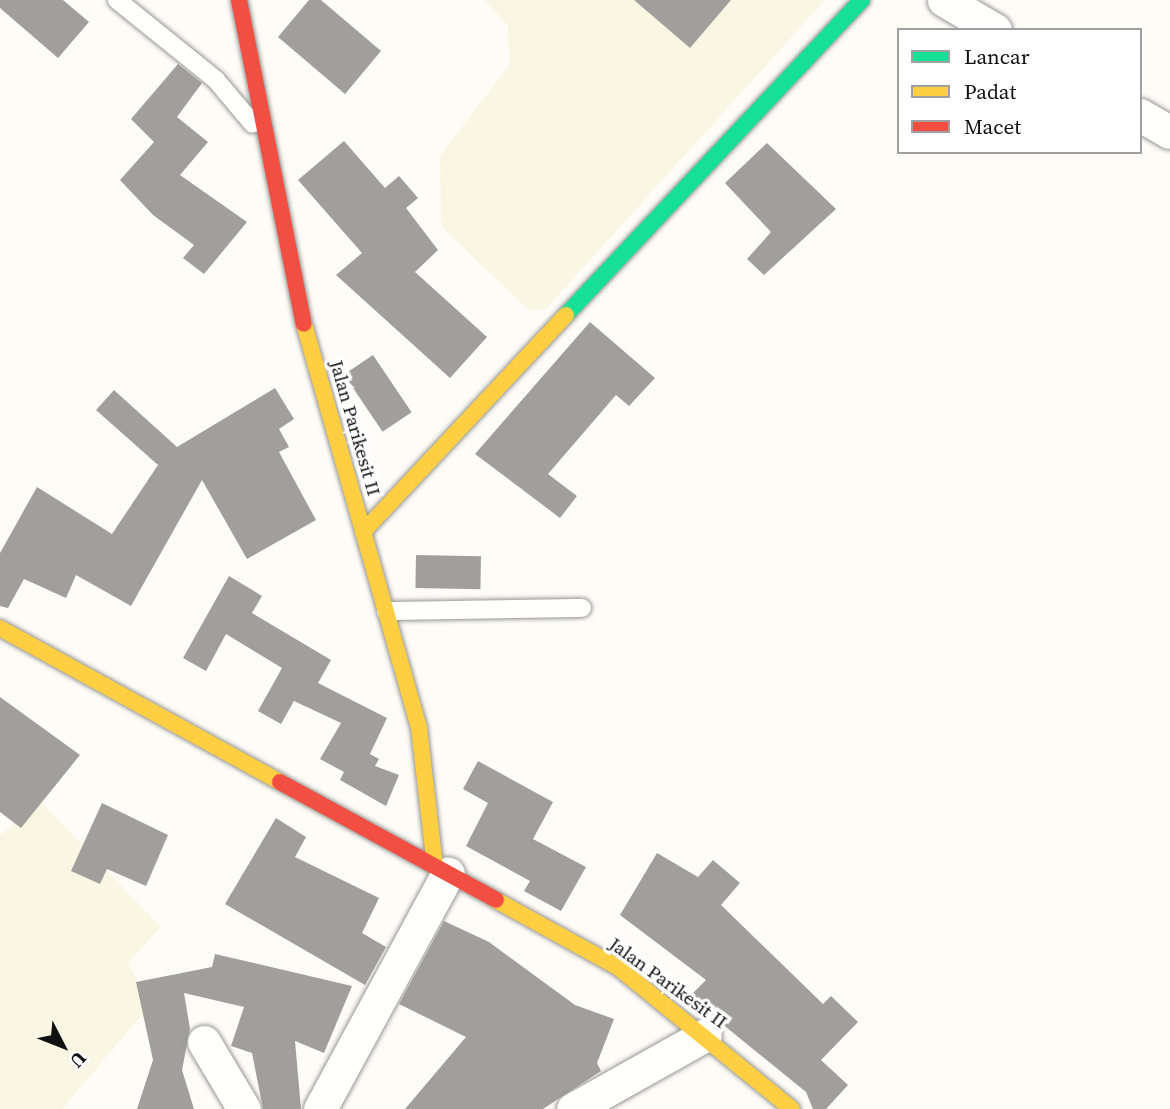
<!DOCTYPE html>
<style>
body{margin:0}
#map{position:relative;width:1170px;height:1109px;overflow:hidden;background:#fdfcf7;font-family:"Source Serif 4",serif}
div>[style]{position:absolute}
.farmland>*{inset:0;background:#f9f7e4}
.building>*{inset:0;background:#a19f9c;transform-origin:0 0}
.roads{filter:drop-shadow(0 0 2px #979795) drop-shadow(0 0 2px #979795)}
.lane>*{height:18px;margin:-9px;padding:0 9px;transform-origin:9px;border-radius:9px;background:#fffffe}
.street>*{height:33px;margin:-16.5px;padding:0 16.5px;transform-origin:16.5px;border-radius:16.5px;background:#fffffe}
.fast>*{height:16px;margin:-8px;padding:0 8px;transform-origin:8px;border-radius:8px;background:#16e098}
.slow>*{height:16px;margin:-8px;padding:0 8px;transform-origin:8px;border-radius:8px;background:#ffcf43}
.jam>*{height:16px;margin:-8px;padding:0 8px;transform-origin:8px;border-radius:8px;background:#f24e42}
span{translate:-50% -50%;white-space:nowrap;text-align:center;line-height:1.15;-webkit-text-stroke:7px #fff;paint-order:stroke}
.street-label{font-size:19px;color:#111}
.legend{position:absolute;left:897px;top:28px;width:245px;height:126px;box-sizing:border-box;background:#fff;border:2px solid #a0a0a0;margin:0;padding:9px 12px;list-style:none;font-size:21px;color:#111}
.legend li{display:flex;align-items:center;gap:14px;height:35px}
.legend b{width:35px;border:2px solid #a0a0a0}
.north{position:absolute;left:28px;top:1011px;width:70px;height:70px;-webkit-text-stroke:5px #fff;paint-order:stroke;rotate:132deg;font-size:19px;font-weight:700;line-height:28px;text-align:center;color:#111}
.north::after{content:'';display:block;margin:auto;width:24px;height:32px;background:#111;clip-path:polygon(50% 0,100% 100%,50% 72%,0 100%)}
</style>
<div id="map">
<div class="farmland">
<div style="clip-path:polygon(484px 0,825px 0,546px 309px,529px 310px,441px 227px,440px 156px,509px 65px,508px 25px)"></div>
<div style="clip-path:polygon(41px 802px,161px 927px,128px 963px,151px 1004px,62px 1109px,0 1109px,0 835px)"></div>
</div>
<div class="building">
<div style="clip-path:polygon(0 0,63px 0,89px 22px,58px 58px,0 8px)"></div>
<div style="clip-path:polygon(309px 0,321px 0,381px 51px,345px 94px,278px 37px)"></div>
<div style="clip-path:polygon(634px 0,731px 0,690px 48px)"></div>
<div style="clip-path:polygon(178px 64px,202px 83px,177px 117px,208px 142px,180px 175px,247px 222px,204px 274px,183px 258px,194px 245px,153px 215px,120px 180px,154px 142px,131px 119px)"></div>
<div style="clip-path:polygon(344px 141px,385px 188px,399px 176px,418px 198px,406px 208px,438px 250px,415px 272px,487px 337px,450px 378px,336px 275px,362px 253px,298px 180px)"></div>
<div style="clip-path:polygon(767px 143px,836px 209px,764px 275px,747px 259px,771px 232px,725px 183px)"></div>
<div style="clip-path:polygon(590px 322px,655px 378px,629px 406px,616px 395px,548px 474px,577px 496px,560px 518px,475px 454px)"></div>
<div style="left:373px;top:355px;width:69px;height:35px;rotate:56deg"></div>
<div style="clip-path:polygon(275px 388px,294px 419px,279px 429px,289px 447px,279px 452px,316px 520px,247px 559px,202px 480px,131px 606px,76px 575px,66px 598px,24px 579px,8px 608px,0 606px,0 553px,37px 487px,112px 534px,158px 465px,96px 410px,114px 390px,177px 447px)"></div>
<div style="left:416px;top:555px;width:65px;height:33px;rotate:1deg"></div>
<div style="clip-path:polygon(229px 576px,262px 596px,252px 613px,331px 660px,318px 683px,387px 718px,370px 754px,379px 759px,375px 766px,399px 775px,386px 806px,340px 780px,344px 772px,320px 759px,341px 723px,294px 701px,281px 724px,258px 711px,282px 668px,226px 634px,206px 671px,183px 658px)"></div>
<div style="clip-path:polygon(0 697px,80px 755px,21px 828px,0 812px)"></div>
<div style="clip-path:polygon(478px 761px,553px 802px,533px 839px,586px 867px,561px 911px,524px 891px,530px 881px,466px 846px,488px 803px,463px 789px)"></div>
<div style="clip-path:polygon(102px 803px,168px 835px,146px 886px,107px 869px,100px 884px,71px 871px)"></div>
<div style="clip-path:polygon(276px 818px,306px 837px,295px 857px,379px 898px,362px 933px,386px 947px,365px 985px,225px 904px)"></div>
<div style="clip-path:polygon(657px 853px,698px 877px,713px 860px,740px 883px,721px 905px,823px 1004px,831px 996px,858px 1022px,821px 1060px,848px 1085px,826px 1109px,813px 1109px,806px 1092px,689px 997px,706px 980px,620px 915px)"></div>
<div style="clip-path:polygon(444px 921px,489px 942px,575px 1005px,614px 1019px,597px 1063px,601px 1071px,543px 1109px,405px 1109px,466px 1037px,399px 1004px)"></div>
<div style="clip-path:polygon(215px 954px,352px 986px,324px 1053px,295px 1041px,301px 1109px,263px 1109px,252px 1053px,231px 1046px,244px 1007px,184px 993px,190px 1029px,182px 1070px,194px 1109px,137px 1109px,153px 1060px,136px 982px,212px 967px)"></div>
</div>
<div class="roads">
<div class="lane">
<div style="left:117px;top:0;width:127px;rotate:38.9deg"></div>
<div style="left:216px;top:80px;width:57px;rotate:49.9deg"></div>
<div style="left:386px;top:611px;width:196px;rotate:-0.9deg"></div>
</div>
<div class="street">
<div style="left:944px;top:0;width:59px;rotate:30.5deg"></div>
<div style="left:1140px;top:115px;width:34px;rotate:30deg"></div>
<div style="left:204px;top:1042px;width:78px;rotate:59.2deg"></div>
<div style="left:320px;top:1109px;width:268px;rotate:-61.5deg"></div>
<div style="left:573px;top:1109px;width:151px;rotate:-29.3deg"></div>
</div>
<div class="fast">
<div style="left:566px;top:315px;width:432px;rotate:-46.8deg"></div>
</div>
<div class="slow">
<div style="left:304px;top:324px;width:420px;rotate:74.1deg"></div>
<div style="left:419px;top:728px;width:139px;rotate:83.4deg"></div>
<div style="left:363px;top:532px;width:297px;rotate:-46.9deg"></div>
<div style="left:0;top:628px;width:320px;rotate:28.8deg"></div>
<div style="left:496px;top:900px;width:141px;rotate:28.9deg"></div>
<div style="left:619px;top:968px;width:223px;rotate:39.2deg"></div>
</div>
<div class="jam">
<div style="left:239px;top:0;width:330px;rotate:78.7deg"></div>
<div style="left:280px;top:782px;width:246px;rotate:28.6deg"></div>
</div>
</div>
<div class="street-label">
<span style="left:355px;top:428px;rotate:74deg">Jalan Parikesit II</span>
<span style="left:668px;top:983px;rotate:36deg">Jalan Parikesit II</span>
</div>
<ul class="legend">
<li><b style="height:9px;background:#16e098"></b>Lancar</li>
<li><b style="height:9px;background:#ffcf43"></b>Padat</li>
<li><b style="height:9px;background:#f24e42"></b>Macet</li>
</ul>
<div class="north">U</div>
</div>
